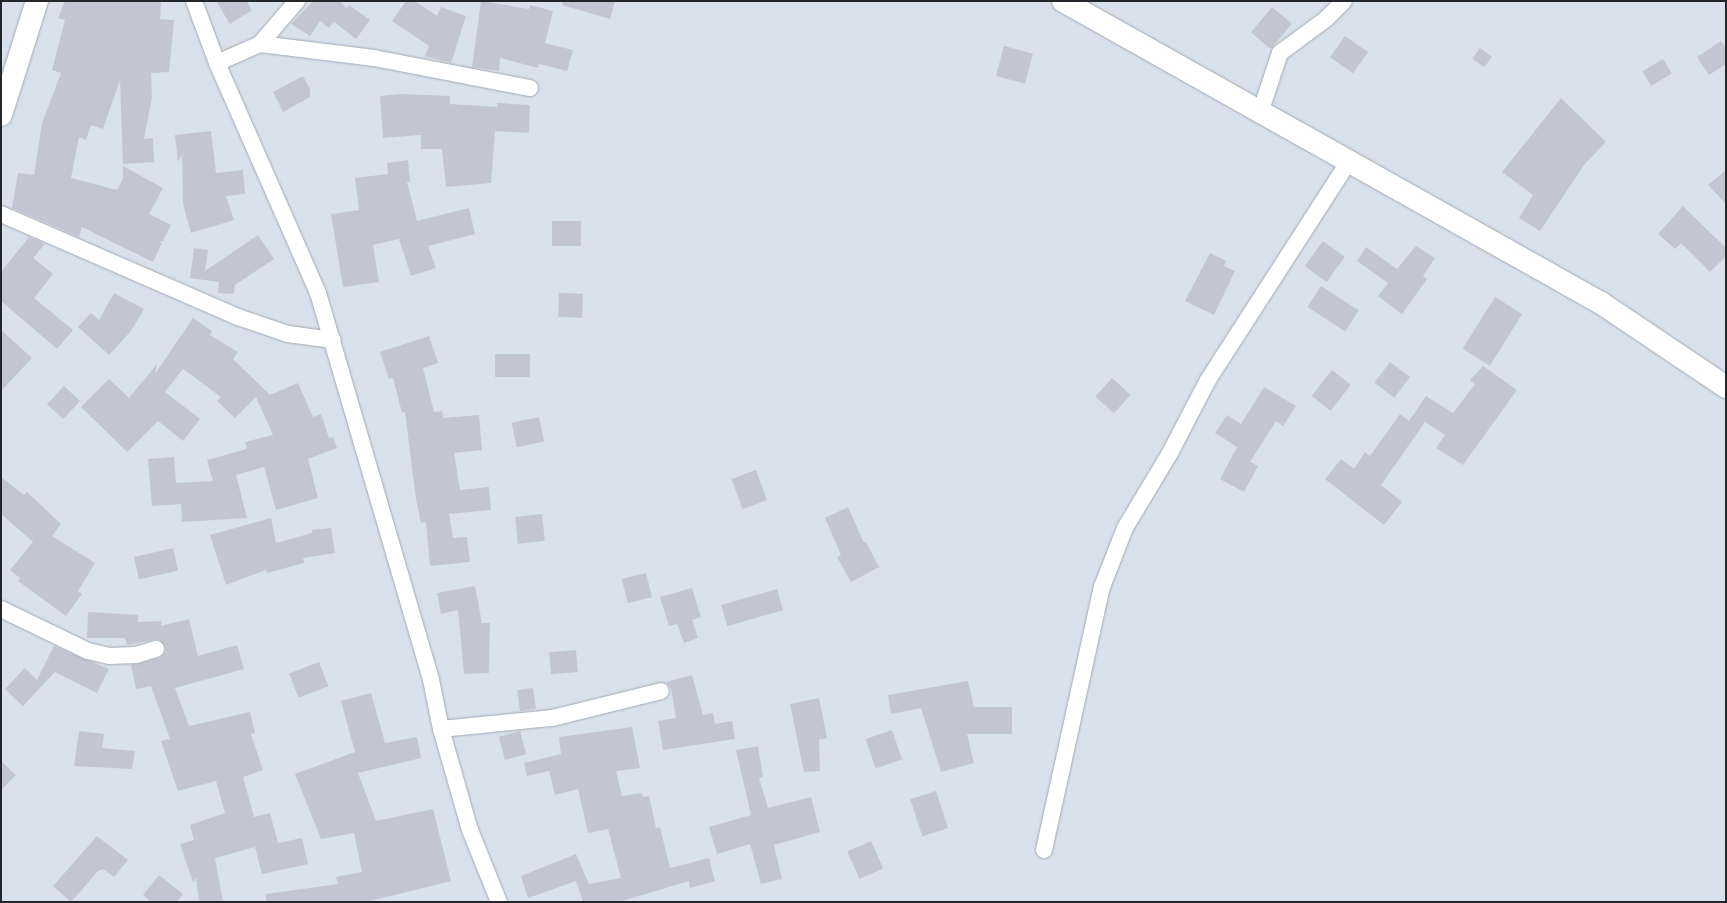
<!DOCTYPE html>
<style>
body{margin:0}
#map{position:relative;width:1727px;height:903px;overflow:hidden;background:#d9e1ec;font-family:"Sofia Sans Condensed",sans-serif}
div>[style]{position:absolute}
.building>*{inset:0;background:#c3c6d2;transform-origin:0 0}
.roads{filter:drop-shadow(0 0 1px #a1aab4) drop-shadow(0 0 1px #a1aab4)}
.minor>*{height:16px;margin:-8px;padding:0 8px;transform-origin:8px;border-radius:8px;background:#fff}
.secondary>*{height:22px;margin:-11px;padding:0 11px;transform-origin:11px;border-radius:11px;background:#fff}
span{translate:-50% -50%;white-space:nowrap;text-align:center;line-height:1.15;-webkit-text-stroke:4px #e6eff9;paint-order:stroke}
.frame{position:absolute;inset:0;border:2px solid #23262a;pointer-events:none}
</style>
<div id="map">
<div class="building">
<div style="clip-path:polygon(65px 1px,161px 1px,160px 19px,174px 20px,169px 72px,151px 73px,152px 97px,144px 139px,153px 138px,154px 162px,123px 164px,120px 80px,103px 129px,91px 125px,86px 140px,79px 137px,71px 178px,117px 190px,123px 178px,123px 166px,163px 188px,149px 214px,171px 225px,163px 241px,159px 242px,162px 243px,153px 262px,82px 227px,79px 237px,12px 208px,18px 173px,34px 175px,42px 123px,61px 73px,52px 70px,65px 20px,58px 18px)"></div>
<div style="clip-path:polygon(216px 1px,247px 1px,252px 10px,230px 24px)"></div>
<div style="clip-path:polygon(313px 1px,339px 1px,347px 8px,349px 5px,370px 20px,356px 39px,334px 22px,329px 28px,320px 21px,310px 36px,291px 24px)"></div>
<div style="clip-path:polygon(406px 1px,415px 1px,437px 16px,441px 7px,466px 16px,451px 63px,425px 56px,429px 46px,392px 21px)"></div>
<div style="clip-path:polygon(481px 1px,529px 9px,530px 5px,553px 11px,545px 43px,573px 50px,567px 71px,539px 64px,538px 68px,500px 58px,499px 71px,472px 67px)"></div>
<div style="clip-path:polygon(563px 1px,615px 1px,610px 19px,562px 5px)"></div>
<div style="left:1272px;top:7px;width:26px;height:33px;rotate:40deg"></div>
<div style="left:1345px;top:36px;width:28px;height:26px;rotate:35deg"></div>
<div style="clip-path:polygon(1721px 41px,1726px 48px,1726px 64px,1709px 75px,1697px 57px)"></div>
<div style="left:1004px;top:46px;width:30px;height:31px;rotate:15deg"></div>
<div style="left:1480px;top:48px;width:15px;height:13px;rotate:37deg"></div>
<div style="left:1663px;top:59px;width:17px;height:24px;rotate:59deg"></div>
<div style="clip-path:polygon(303px 76px,310px 89px,310px 97px,283px 112px,273px 92px)"></div>
<div style="clip-path:polygon(402px 94px,450px 96px,450px 104px,497px 107px,497px 103px,530px 105px,529px 133px,495px 131px,491px 183px,446px 187px,442px 149px,421px 149px,421px 135px,383px 138px,380px 96px)"></div>
<div style="clip-path:polygon(1561px 98px,1606px 142px,1584px 165px,1540px 231px,1519px 218px,1533px 195px,1502px 172px)"></div>
<div style="clip-path:polygon(211px 131px,216px 173px,243px 170px,245px 194px,226px 196px,234px 220px,191px 233px,183px 204px,182px 154px,178px 162px,175px 135px)"></div>
<div style="clip-path:polygon(408px 160px,410px 182px,407px 182px,417px 221px,469px 208px,475px 234px,428px 246px,436px 268px,411px 276px,399px 239px,373px 245px,379px 282px,343px 287px,331px 214px,359px 210px,355px 178px,388px 174px,387px 163px)"></div>
<div style="clip-path:polygon(1726px 170px,1726px 204px,1708px 185px)"></div>
<div style="clip-path:polygon(1683px 206px,1726px 248px,1726px 256px,1710px 272px,1681px 243px,1675px 249px,1658px 234px)"></div>
<div style="left:552px;top:221px;width:29px;height:25px"></div>
<div style="clip-path:polygon(258px 235px,274px 259px,235px 285px,234px 294px,218px 293px,219px 282px,190px 278px,194px 248px,208px 250px,205px 271px)"></div>
<div style="clip-path:polygon(29px 237px,45px 244px,33px 258px,53px 274px,34px 298px,73px 330px,57px 349px,1px 301px,1px 272px)"></div>
<div style="left:1323px;top:241px;width:27px;height:31px;rotate:36deg"></div>
<div style="clip-path:polygon(1416px 246px,1435px 258px,1423px 276px,1427px 279px,1402px 314px,1378px 296px,1388px 283px,1357px 261px,1366px 247px,1397px 269px)"></div>
<div style="clip-path:polygon(1210px 253px,1226px 261px,1224px 266px,1235px 271px,1214px 315px,1185px 301px)"></div>
<div style="left:1321px;top:286px;width:45px;height:25px;rotate:33deg"></div>
<div style="clip-path:polygon(114px 293px,144px 309px,131px 331px,109px 355px,78px 327px,91px 313px,99px 320px)"></div>
<div style="left:559px;top:293px;width:24px;height:24px;rotate:2deg"></div>
<div style="left:1495px;top:297px;width:32px;height:61px;rotate:32deg"></div>
<div style="clip-path:polygon(193px 318px,212px 331px,210px 335px,238px 352px,233px 359px,270px 395px,298px 383px,313px 417px,321px 414px,329px 438px,333px 437px,337px 448px,308px 459px,318px 498px,276px 510px,264px 467px,236px 475px,247px 518px,182px 522px,181px 504px,152px 506px,148px 459px,174px 457px,176px 483px,213px 481px,207px 460px,247px 449px,245px 442px,273px 435px,256px 397px,235px 418px,217px 401px,221px 397px,183px 369px,165px 392px,200px 419px,183px 441px,158px 421px,127px 452px,81px 407px,109px 379px,129px 398px,157px 364px,155px 374px)"></div>
<div style="clip-path:polygon(1px 330px,32px 358px,1px 391px)"></div>
<div style="clip-path:polygon(429px 336px,438px 363px,423px 368px,434px 412px,442px 411px,443px 418px,479px 415px,482px 450px,454px 453px,460px 490px,489px 487px,491px 510px,449px 514px,453px 538px,467px 537px,470px 562px,430px 566px,426px 522px,421px 523px,416px 499px,405px 412px,402px 413px,393px 378px,389px 379px,380px 352px)"></div>
<div style="left:495px;top:354px;width:35px;height:23px"></div>
<div style="left:1390px;top:362px;width:25px;height:26px;rotate:37deg"></div>
<div style="clip-path:polygon(1483px 366px,1517px 390px,1463px 465px,1436px 448px,1445px 435px,1425px 422px,1381px 485px,1402px 502px,1384px 525px,1325px 479px,1341px 459px,1354px 469px,1365px 452px,1370px 456px,1400px 414px,1409px 421px,1426px 396px,1453px 413px,1475px 384px,1470px 380px)"></div>
<div style="left:1332px;top:370px;width:24px;height:33px;rotate:38deg"></div>
<div style="left:1112px;top:378px;width:25px;height:25px;rotate:42deg"></div>
<div style="left:64px;top:386px;width:22px;height:25px;rotate:43deg"></div>
<div style="clip-path:polygon(1264px 387px,1296px 406px,1283px 426px,1276px 421px,1250px 462px,1258px 466px,1244px 492px,1220px 479px,1237px 447px,1215px 433px,1227px 415px,1241px 424px)"></div>
<div style="left:539px;top:417px;width:25px;height:28px;rotate:78deg"></div>
<div style="left:756px;top:470px;width:32px;height:26px;rotate:70deg"></div>
<div style="clip-path:polygon(1px 477px,24px 495px,27px 492px,61px 524px,52px 536px,95px 563px,78px 591px,82px 594px,66px 616px,18px 581px,20px 578px,10px 570px,33px 542px,1px 514px)"></div>
<div style="clip-path:polygon(848px 507px,864px 543px,866px 542px,879px 567px,851px 582px,837px 557px,841px 555px,825px 518px)"></div>
<div style="left:542px;top:514px;width:27px;height:27px;rotate:84deg"></div>
<div style="clip-path:polygon(271px 518px,276px 543px,312px 533px,312px 530px,331px 528px,335px 553px,303px 558px,304px 563px,267px 573px,266px 570px,226px 585px,210px 535px)"></div>
<div style="left:173px;top:548px;width:23px;height:40px;rotate:77deg"></div>
<div style="left:646px;top:573px;width:25px;height:25px;rotate:76deg"></div>
<div style="clip-path:polygon(475px 586px,482px 623px,490px 623px,489px 673px,464px 674px,458px 610px,441px 614px,437px 593px)"></div>
<div style="clip-path:polygon(692px 588px,701px 617px,692px 620px,698px 638px,684px 643px,677px 624px,669px 626px,660px 597px)"></div>
<div style="left:777px;top:589px;width:22px;height:58px;rotate:74deg"></div>
<div style="clip-path:polygon(88px 612px,138px 615px,138px 622px,161px 621px,161px 626px,189px 619px,198px 656px,237px 645px,244px 669px,175px 688px,189px 726px,250px 712px,255px 733px,251px 734px,263px 770px,243px 777px,254px 817px,270px 813px,278px 843px,302px 838px,308px 864px,262px 874px,255px 847px,215px 858px,223px 902px,199px 902px,196px 878px,193px 882px,180px 844px,194px 840px,190px 825px,225px 813px,216px 781px,178px 791px,161px 741px,170px 739px,151px 686px,136px 689px,131px 665px,159px 658px,166px 652px,165px 646px,158px 639px,127px 645px,125px 638px,87px 638px)"></div>
<div style="clip-path:polygon(54px 646px,109px 669px,97px 693px,55px 672px,23px 706px,5px 689px,25px 668px,37px 680px)"></div>
<div style="left:576px;top:650px;width:22px;height:27px;rotate:85deg"></div>
<div style="left:319px;top:662px;width:26px;height:32px;rotate:69deg"></div>
<div style="clip-path:polygon(692px 675px,703px 715px,713px 713px,715px 724px,732px 721px,735px 739px,663px 750px,658px 721px,676px 718px,671px 688px,666px 682px)"></div>
<div style="clip-path:polygon(968px 681px,974px 707px,1012px 707px,1012px 734px,967px 734px,974px 763px,941px 772px,921px 708px,891px 714px,888px 695px)"></div>
<div style="left:533px;top:688px;width:21px;height:16px;rotate:82deg"></div>
<div style="clip-path:polygon(371px 693px,385px 743px,417px 737px,421px 758px,358px 773px,376px 821px,433px 809px,451px 881px,366px 902px,266px 902px,266px 894px,338px 884px,336px 877px,362px 872px,354px 833px,321px 839px,295px 774px,355px 752px,341px 701px)"></div>
<div style="clip-path:polygon(819px 698px,827px 738px,819px 740px,820px 771px,804px 772px,790px 704px)"></div>
<div style="clip-path:polygon(632px 727px,640px 768px,616px 771px,622px 796px,642px 793px,643px 797px,649px 796px,656px 828px,660px 827px,670px 868px,709px 858px,715px 881px,690px 888px,689px 881px,619px 902px,583px 902px,576px 881px,528px 898px,521px 876px,576px 854px,589px 884px,621px 878px,608px 829px,588px 833px,578px 789px,555px 795px,549px 771px,527px 776px,524px 763px,561px 754px,559px 737px)"></div>
<div style="left:892px;top:730px;width:31px;height:28px;rotate:71deg"></div>
<div style="clip-path:polygon(79px 731px,104px 734px,102px 748px,135px 751px,132px 769px,74px 766px)"></div>
<div style="left:520px;top:731px;width:24px;height:22px;rotate:75deg"></div>
<div style="clip-path:polygon(758px 746px,763px 777px,759px 778px,768px 808px,811px 797px,820px 832px,774px 845px,782px 879px,761px 884px,750px 844px,717px 854px,709px 827px,751px 815px,736px 750px)"></div>
<div style="clip-path:polygon(1px 761px,16px 775px,1px 790px)"></div>
<div style="left:936px;top:791px;width:39px;height:27px;rotate:72deg"></div>
<div style="clip-path:polygon(97px 836px,128px 860px,114px 877px,103px 869px,98px 871px,71px 902px,53px 886px)"></div>
<div style="left:871px;top:841px;width:30px;height:26px;rotate:66deg"></div>
<div style="clip-path:polygon(159px 875px,183px 894px,177px 902px,151px 902px,143px 895px)"></div>
</div>
<div class="roads">
<div class="minor">
<div style="left:194px;top:1px;width:66px;rotate:69.6deg"></div>
<div style="left:217px;top:63px;width:251px;rotate:66.3deg"></div>
<div style="left:318px;top:293px;width:398px;rotate:73.7deg"></div>
<div style="left:430px;top:675px;width:55px;rotate:78.5deg"></div>
<div style="left:441px;top:729px;width:105px;rotate:74deg"></div>
<div style="left:470px;top:830px;width:78px;rotate:68.1deg"></div>
<div style="left:260px;top:44px;width:57px;rotate:-49.3deg"></div>
<div style="left:217px;top:63px;width:47px;rotate:-23.8deg"></div>
<div style="left:260px;top:44px;width:115px;rotate:7deg"></div>
<div style="left:374px;top:58px;width:159px;rotate:10.9deg"></div>
<div style="left:1261px;top:110px;width:60px;rotate:-71.6deg"></div>
<div style="left:1280px;top:53px;width:57px;rotate:-36.5deg"></div>
<div style="left:1326px;top:19px;width:25px;rotate:-45deg"></div>
<div style="left:1px;top:214px;width:258px;rotate:23.5deg"></div>
<div style="left:238px;top:317px;width:53px;rotate:18.8deg"></div>
<div style="left:288px;top:334px;width:45px;rotate:7.6deg"></div>
<div style="left:1px;top:609px;width:97px;rotate:25.8deg"></div>
<div style="left:88px;top:651px;width:22px;rotate:13deg"></div>
<div style="left:109px;top:656px;width:27px;rotate:-2deg"></div>
<div style="left:136px;top:655px;width:21px;rotate:-17deg"></div>
<div style="left:441px;top:729px;width:112px;rotate:-5.7deg"></div>
<div style="left:552px;top:718px;width:112px;rotate:-13.9deg"></div>
<div style="left:1044px;top:850px;width:269px;rotate:-77.6deg"></div>
<div style="left:1102px;top:587px;width:63px;rotate:-68.7deg"></div>
<div style="left:1125px;top:528px;width:87px;rotate:-59deg"></div>
<div style="left:1170px;top:453px;width:82px;rotate:-62.5deg"></div>
<div style="left:1208px;top:380px;width:260px;rotate:-57.2deg"></div>
</div>
<div class="secondary">
<div style="left:1063px;top:1px;width:617px;rotate:29.31deg"></div>
<div style="left:1601px;top:303px;width:151px;rotate:33.9deg"></div>
<div style="left:1px;top:115px;width:120px;rotate:-72.5deg"></div>
</div>
</div>
<div class="frame"></div>
</div>
